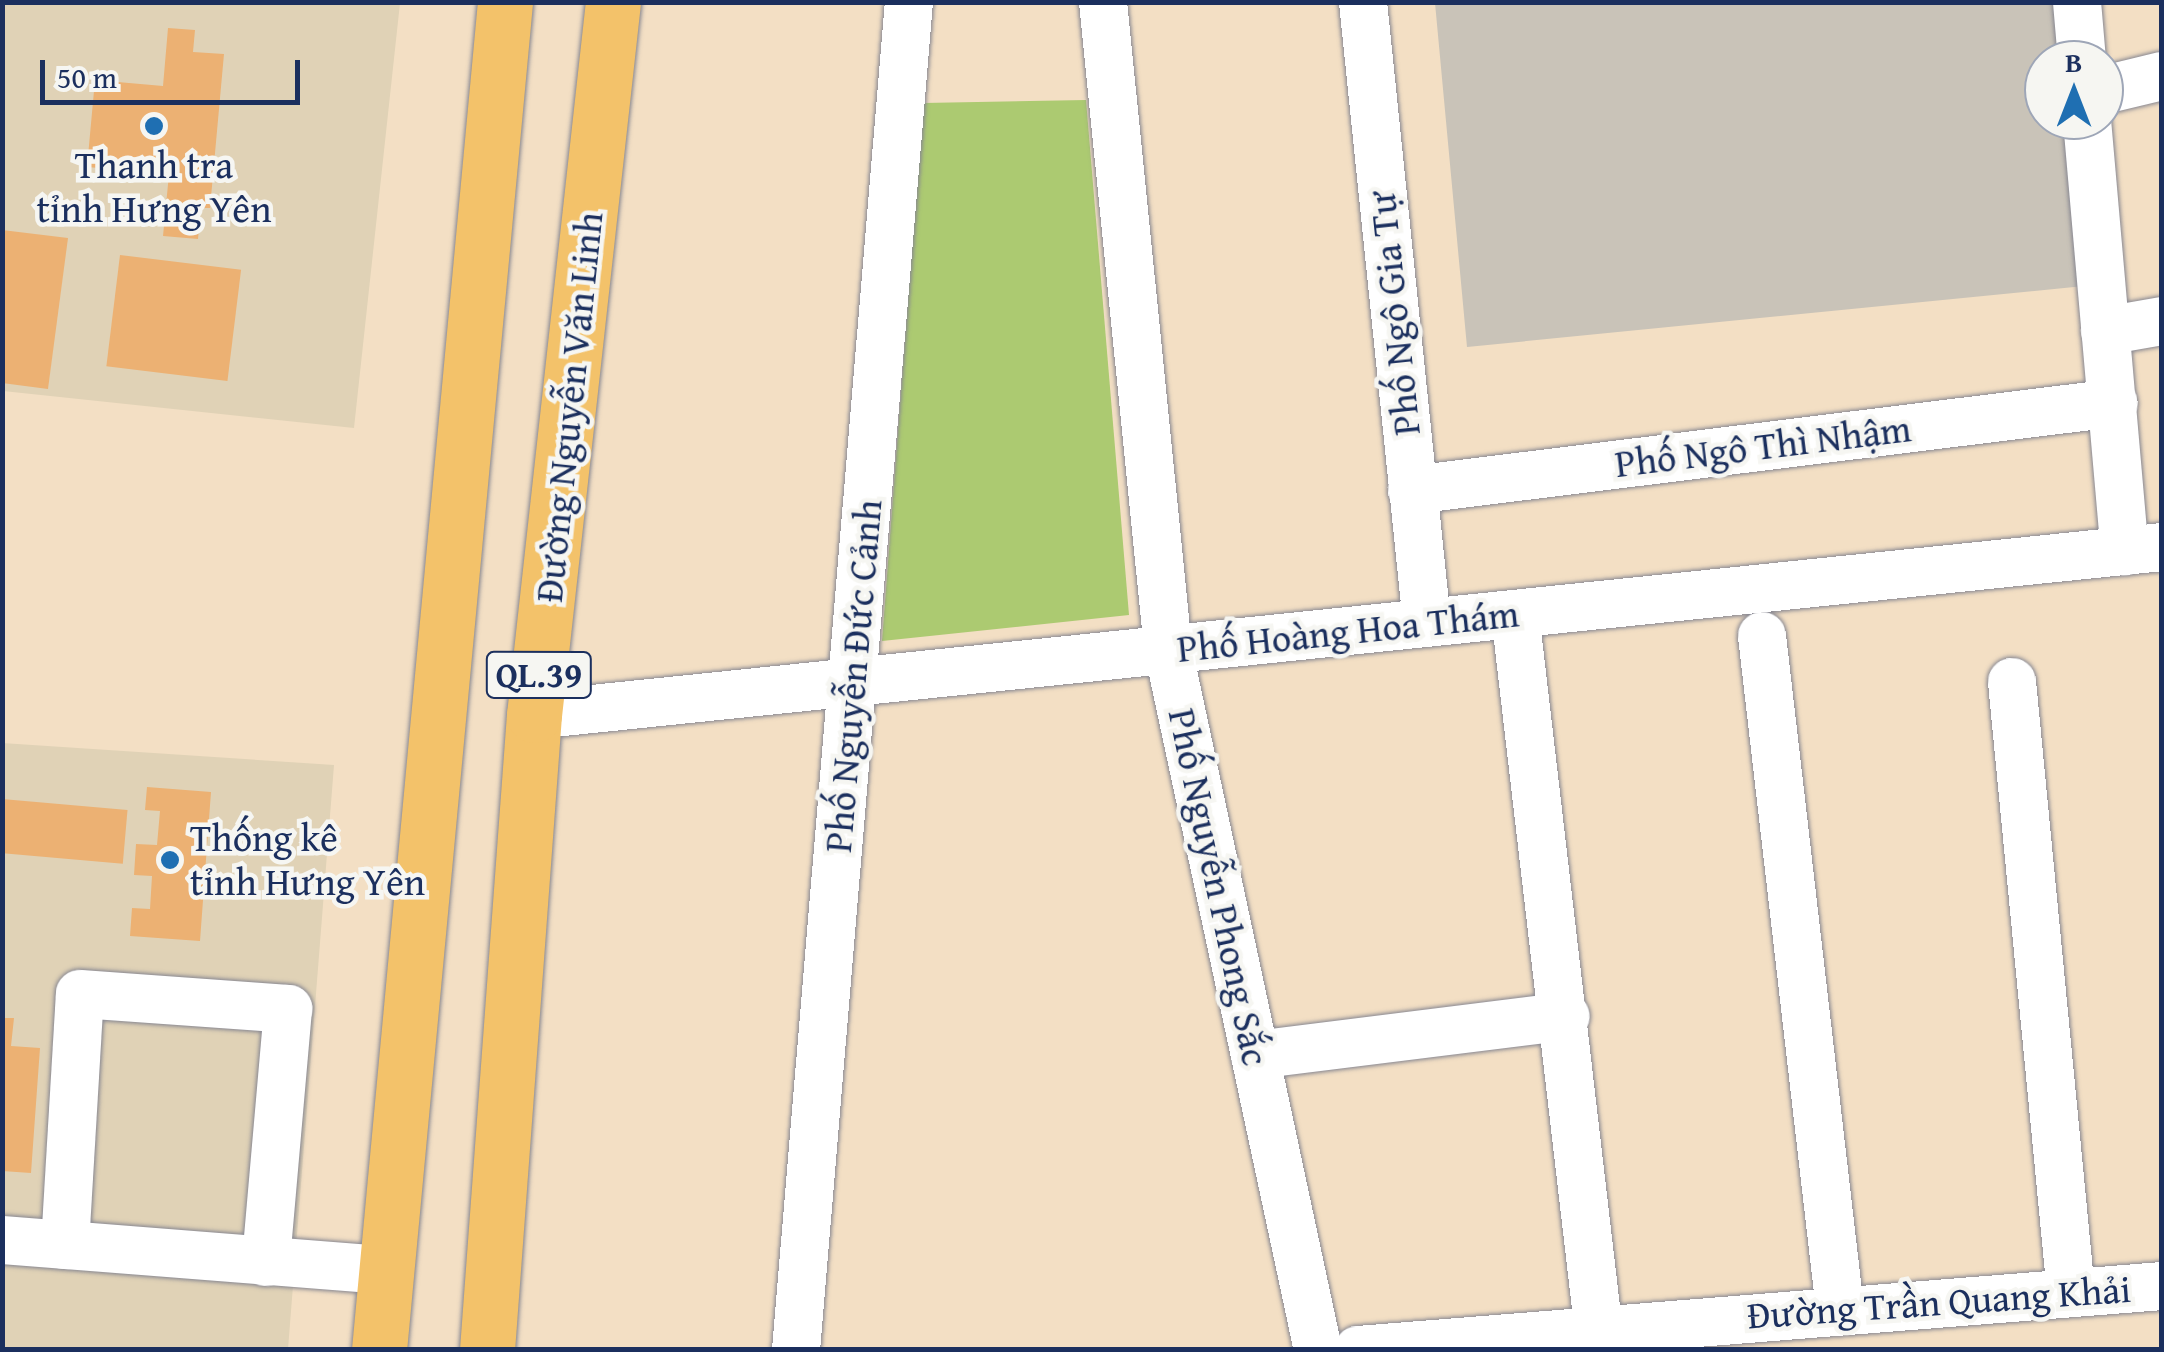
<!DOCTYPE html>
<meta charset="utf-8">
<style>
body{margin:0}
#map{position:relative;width:2164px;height:1352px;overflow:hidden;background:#f3dfc4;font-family:"Gentium Book Plus",serif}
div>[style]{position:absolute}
.built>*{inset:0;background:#e0d2b6}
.industrial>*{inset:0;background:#c9c3b8}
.green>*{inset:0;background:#acca71}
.building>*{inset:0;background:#ecb173;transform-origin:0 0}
.roads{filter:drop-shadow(0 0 2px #878791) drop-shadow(0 0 2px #878791)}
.minor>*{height:48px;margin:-24px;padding:0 24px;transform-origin:24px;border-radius:24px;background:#fff}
.highway>*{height:55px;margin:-27.5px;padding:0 27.5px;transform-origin:27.5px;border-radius:27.5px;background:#f3c26a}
.dots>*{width:28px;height:28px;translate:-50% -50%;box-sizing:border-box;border:5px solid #f6f6f2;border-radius:50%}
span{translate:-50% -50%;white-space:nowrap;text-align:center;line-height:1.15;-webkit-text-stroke:9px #f6f6f2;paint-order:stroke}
.shield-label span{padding:2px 8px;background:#f6f6f2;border:2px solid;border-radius:8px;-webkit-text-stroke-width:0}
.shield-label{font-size:35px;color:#1b2f5e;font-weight:700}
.poi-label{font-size:38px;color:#1b2f5e}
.left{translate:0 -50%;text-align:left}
.street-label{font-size:38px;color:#1b2f5e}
.frame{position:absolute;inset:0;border:5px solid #1b2f5e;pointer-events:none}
.north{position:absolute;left:2024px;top:40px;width:100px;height:100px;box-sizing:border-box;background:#f6f6f2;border:2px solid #9ea6b7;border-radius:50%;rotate:0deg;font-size:28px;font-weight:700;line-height:40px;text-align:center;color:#1b2f5e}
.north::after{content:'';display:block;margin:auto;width:35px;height:45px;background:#1f6fb2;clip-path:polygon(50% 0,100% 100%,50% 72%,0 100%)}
.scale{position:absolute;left:40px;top:60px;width:260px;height:45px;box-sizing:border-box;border:5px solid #1b2f5e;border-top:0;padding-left:12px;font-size:30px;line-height:35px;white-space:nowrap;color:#1b2f5e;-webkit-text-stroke:8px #f6f6f2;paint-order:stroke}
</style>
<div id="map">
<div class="built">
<div style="clip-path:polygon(3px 3px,400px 3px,354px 428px,3px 391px)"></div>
<div style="clip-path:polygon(2px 743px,334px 765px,288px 1349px,3px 1349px)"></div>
</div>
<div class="industrial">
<div style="clip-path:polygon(1435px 3px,2054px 3px,2060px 60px,2044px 60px,2044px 120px,2067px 120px,2084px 286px,1467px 347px)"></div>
</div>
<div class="green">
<div style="clip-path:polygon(1086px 100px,1129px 615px,882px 641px,923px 103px)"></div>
</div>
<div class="building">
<div style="clip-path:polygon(168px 28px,195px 30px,193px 52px,224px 54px,210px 208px,201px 208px,198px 239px,163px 236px,169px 174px,87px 167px,95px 80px,163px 86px)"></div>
<div style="clip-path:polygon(2px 230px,68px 238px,48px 389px,2px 383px)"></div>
<div style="left:120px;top:255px;width:122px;height:112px;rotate:7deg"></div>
<div style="clip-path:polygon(147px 787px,211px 792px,200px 941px,130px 936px,132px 908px,150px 909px,152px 876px,134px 875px,136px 844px,157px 845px,160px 811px,145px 810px)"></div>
<div style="left:2px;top:799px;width:126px;height:54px;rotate:5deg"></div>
<div style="clip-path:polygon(2px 1018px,14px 1018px,11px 1046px,40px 1048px,31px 1173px,2px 1171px)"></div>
</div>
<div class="roads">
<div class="minor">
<div style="left:1103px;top:2px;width:650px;rotate:84.26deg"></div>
<div style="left:1168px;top:649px;width:717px;rotate:77.92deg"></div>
<div style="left:1363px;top:2px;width:624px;rotate:84.12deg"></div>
<div style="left:2077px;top:2px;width:58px;rotate:85.1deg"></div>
<div style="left:2104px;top:90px;width:60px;rotate:-13.6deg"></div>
<div style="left:2087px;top:120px;width:433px;rotate:85deg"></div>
<div style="left:2105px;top:331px;width:58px;rotate:-10deg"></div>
<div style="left:1412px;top:490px;width:707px;rotate:-7.06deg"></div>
<div style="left:1515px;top:614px;width:741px;rotate:83.34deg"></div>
<div style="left:1762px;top:636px;width:678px;rotate:83.39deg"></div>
<div style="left:2012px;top:682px;width:613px;rotate:84.48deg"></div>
<div style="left:534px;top:715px;width:1637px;rotate:-5.89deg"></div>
<div style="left:1255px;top:1055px;width:313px;rotate:-7.1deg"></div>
<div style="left:2px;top:1240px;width:386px;rotate:4.5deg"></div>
<div style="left:65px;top:1245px;width:251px;rotate:-86.6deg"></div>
<div style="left:80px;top:994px;width:209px;rotate:4.1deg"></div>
<div style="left:288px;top:1009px;width:254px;rotate:95deg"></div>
<div style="left:796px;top:1350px;width:1353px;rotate:-85.21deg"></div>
<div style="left:1358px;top:1350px;width:807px;rotate:-4.55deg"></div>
</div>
<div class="highway">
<div style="left:379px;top:1350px;width:1354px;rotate:-84.66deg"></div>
<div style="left:487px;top:1350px;width:637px;rotate:-85.77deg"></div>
<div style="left:534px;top:715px;width:717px;rotate:-83.68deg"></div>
</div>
</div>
<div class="dots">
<div style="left:154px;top:126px;background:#1f6fb2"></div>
<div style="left:170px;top:860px;background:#1f6fb2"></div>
</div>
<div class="shield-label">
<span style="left:539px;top:675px">QL.39</span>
</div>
<div class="poi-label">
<span style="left:154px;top:187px">Thanh tra<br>tỉnh Hưng Yên</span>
<span class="left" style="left:190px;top:860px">Thống kê<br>tỉnh Hưng Yên</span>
</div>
<div class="street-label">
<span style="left:1394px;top:313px;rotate:-96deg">Phố Ngô Gia Tự</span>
<span style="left:569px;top:407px;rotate:-84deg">Đường Nguyễn Văn Linh</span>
<span style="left:1763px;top:446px;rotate:-7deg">Phố Ngô Thì Nhậm</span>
<span style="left:1348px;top:631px;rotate:-6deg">Phố Hoàng Hoa Thám</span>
<span style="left:853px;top:676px;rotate:-85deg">Phố Nguyễn Đức Cảnh</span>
<span style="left:1219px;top:887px;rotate:78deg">Phố Nguyễn Phong Sắc</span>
<span style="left:1939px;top:1302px;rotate:-4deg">Đường Trần Quang Khải</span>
</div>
<div class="frame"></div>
<div class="north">B</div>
<div class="scale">50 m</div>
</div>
